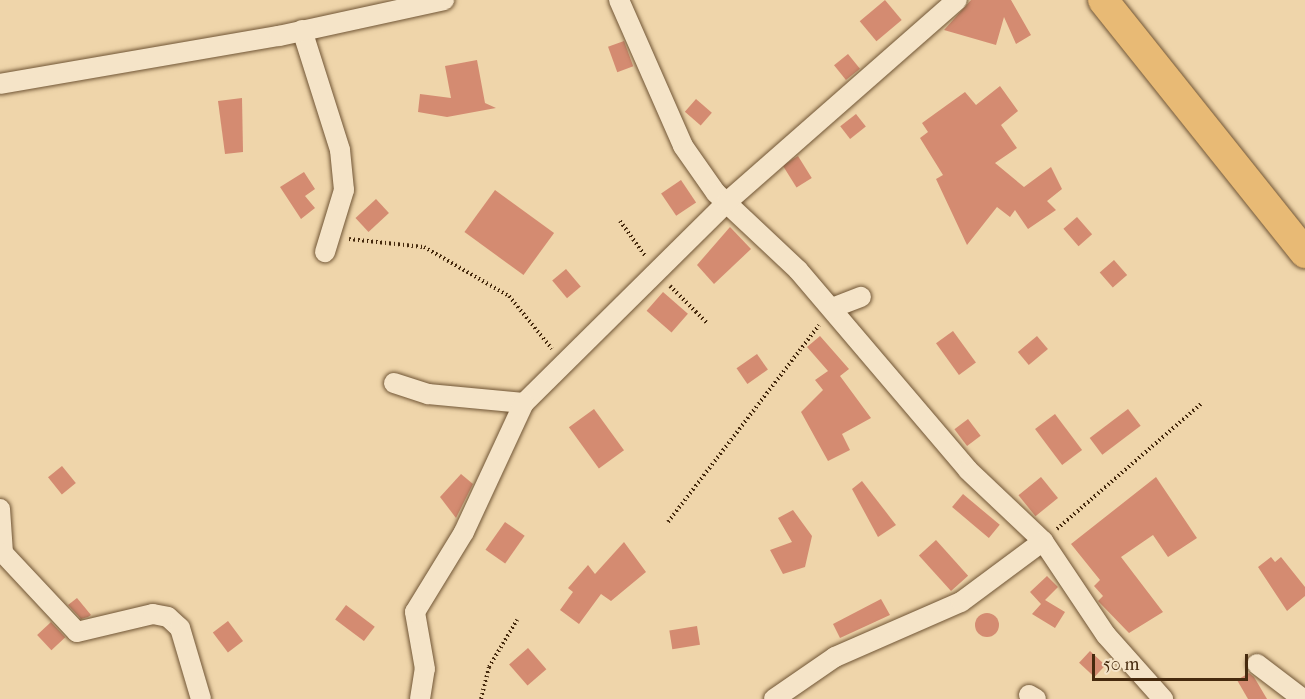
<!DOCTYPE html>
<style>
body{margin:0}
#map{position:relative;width:1305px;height:699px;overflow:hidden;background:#efd5aa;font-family:"IM FELL French Canon",serif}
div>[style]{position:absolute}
.building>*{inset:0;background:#d48b71;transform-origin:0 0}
.round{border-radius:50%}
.path>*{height:4px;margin-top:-2px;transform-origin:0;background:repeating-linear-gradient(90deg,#462a0e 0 1.5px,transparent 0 4.5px)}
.roads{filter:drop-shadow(0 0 2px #705535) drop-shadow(0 0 2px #705535)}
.minor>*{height:20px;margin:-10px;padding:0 10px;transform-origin:10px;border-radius:10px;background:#f5e4c8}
.highway>*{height:30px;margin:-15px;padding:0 15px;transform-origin:15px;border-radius:15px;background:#e8ba75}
span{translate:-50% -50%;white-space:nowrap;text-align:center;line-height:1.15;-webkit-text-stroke:4.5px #f5e4c8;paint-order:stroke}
.scale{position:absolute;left:1092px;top:654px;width:156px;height:27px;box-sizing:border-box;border:3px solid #462a0e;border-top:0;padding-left:8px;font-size:18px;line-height:21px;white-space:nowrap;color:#462a0e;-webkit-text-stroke:4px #f5e4c8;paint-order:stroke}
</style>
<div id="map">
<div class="building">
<div style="left:885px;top:0;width:26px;height:33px;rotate:50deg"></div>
<div style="clip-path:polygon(971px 0,1011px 0,1031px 35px,1016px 44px,1004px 17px,996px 45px,944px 30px)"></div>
<div style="left:624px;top:41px;width:27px;height:17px;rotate:70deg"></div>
<div style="left:848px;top:54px;width:19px;height:18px;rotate:51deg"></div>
<div style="clip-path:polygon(477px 60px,485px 103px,496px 108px,447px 117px,418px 112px,420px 94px,451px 98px,445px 66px)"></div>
<div style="clip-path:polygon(1000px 86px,1018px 111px,1001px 125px,1017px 148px,995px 163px,1024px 187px,1051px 167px,1062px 189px,1047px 201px,1056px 210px,1028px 229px,1015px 210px,1010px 217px,997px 207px,967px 245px,936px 179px,943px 175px,920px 138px,928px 132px,922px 123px,965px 92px,976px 105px)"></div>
<div style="clip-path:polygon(242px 98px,243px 152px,225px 154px,218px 101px)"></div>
<div style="left:696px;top:99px;width:21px;height:17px;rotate:41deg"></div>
<div style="left:856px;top:114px;width:16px;height:20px;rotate:52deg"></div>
<div style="left:798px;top:156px;width:26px;height:18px;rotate:58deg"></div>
<div style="clip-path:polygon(304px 172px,315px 189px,305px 196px,315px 208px,301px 219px,280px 187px)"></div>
<div style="left:681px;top:180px;width:27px;height:24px;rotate:56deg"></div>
<div style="left:495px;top:190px;width:73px;height:52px;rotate:36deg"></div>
<div style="left:376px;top:199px;width:19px;height:28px;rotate:47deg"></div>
<div style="left:1077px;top:217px;width:23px;height:18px;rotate:49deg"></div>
<div style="clip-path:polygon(730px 227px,751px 249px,714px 284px,697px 265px)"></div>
<div style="left:1114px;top:260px;width:20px;height:19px;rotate:49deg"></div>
<div style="left:566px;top:269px;width:23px;height:18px;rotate:50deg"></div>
<div style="left:663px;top:292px;width:33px;height:25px;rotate:41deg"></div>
<div style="left:953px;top:331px;width:39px;height:21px;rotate:54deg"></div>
<div style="clip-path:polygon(820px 336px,849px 369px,840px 376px,871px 418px,842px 434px,850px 450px,828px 461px,801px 412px,823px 390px,815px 380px,828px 371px,807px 347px)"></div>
<div style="left:1037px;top:336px;width:17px;height:25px;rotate:50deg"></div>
<div style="left:757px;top:354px;width:19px;height:25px;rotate:55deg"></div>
<div style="left:594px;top:409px;width:51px;height:31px;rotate:54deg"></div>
<div style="left:1128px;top:409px;width:21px;height:48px;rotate:53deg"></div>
<div style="left:1055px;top:414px;width:45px;height:25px;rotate:53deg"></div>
<div style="left:968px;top:419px;width:21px;height:17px;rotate:53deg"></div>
<div style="left:62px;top:466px;width:22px;height:18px;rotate:51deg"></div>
<div style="clip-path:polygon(461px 474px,473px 484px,456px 518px,440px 497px)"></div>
<div style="left:1041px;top:477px;width:27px;height:29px;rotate:51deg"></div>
<div style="clip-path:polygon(1156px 477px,1197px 538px,1168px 557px,1153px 535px,1121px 557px,1163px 612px,1129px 633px,1098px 601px,1103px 596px,1094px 586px,1100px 580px,1071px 544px)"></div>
<div style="clip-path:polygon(862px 481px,896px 525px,878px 537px,852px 489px)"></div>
<div style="left:963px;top:494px;width:48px;height:17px;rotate:40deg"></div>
<div style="clip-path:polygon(793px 510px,812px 536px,805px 567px,783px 574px,770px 550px,792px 542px,778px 518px)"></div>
<div style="left:505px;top:522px;width:24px;height:34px;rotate:35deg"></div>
<div style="left:936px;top:540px;width:48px;height:23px;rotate:48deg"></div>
<div style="clip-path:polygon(624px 542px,646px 572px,611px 601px,601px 594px,579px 624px,560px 610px,573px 592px,568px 588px,588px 565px,595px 574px)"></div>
<div style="clip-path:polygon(1271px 557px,1275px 562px,1281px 557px,1305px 587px,1305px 596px,1287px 611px,1258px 567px)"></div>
<div style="clip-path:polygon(1047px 576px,1058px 587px,1045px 600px,1065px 612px,1055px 628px,1032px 614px,1041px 604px,1030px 592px)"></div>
<div style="clip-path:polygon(77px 598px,91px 615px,88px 617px,81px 619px,68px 605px)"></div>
<div style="clip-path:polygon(881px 599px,890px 615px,840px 638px,833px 624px)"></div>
<div style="left:346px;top:605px;width:36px;height:18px;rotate:37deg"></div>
<div class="round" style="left:975px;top:613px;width:24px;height:24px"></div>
<div style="left:228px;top:621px;width:25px;height:19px;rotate:53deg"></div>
<div style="left:51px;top:622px;width:21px;height:19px;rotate:47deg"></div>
<div style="left:697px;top:626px;width:19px;height:28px;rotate:81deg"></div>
<div style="left:528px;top:648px;width:28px;height:25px;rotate:49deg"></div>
<div style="left:1090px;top:651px;width:21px;height:16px;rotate:43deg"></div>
<div style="clip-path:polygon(1249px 673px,1254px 677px,1267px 699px,1248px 699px,1237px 680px)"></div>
</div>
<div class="path">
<div style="left:620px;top:221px;width:44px;rotate:54.2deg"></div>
<div style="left:349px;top:239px;width:75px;rotate:6.1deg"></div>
<div style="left:424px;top:247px;width:98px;rotate:30deg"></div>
<div style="left:509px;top:296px;width:68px;rotate:50.9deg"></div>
<div style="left:670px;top:286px;width:52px;rotate:45deg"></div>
<div style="left:668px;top:522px;width:248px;rotate:-52.5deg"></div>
<div style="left:1057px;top:529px;width:191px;rotate:-41deg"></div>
<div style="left:481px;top:699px;width:33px;rotate:-76deg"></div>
<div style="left:489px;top:667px;width:55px;rotate:-59.2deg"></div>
</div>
<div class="roads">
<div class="minor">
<div style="left:619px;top:0;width:159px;rotate:66.3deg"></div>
<div style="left:683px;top:146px;width:57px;rotate:54.9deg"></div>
<div style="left:716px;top:193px;width:112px;rotate:43.2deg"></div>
<div style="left:798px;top:270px;width:262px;rotate:49.6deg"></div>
<div style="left:968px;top:470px;width:103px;rotate:43.4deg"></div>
<div style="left:1043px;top:541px;width:113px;rotate:56.2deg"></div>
<div style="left:1106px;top:635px;width:86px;rotate:48.3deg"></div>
<div style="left:302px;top:30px;width:126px;rotate:72.4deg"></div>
<div style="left:340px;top:150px;width:40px;rotate:84.3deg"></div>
<div style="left:344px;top:190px;width:65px;rotate:107deg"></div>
<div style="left:0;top:84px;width:283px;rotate:-9.8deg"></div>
<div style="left:279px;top:36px;width:169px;rotate:-12.3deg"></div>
<div style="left:832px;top:308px;width:31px;rotate:-21deg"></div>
<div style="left:394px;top:383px;width:36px;rotate:18deg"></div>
<div style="left:428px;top:394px;width:96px;rotate:5.4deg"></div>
<div style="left:524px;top:403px;width:286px;rotate:-44.7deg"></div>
<div style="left:727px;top:202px;width:306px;rotate:-41.3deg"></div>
<div style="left:0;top:509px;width:44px;rotate:86.1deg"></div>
<div style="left:3px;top:553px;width:108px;rotate:46.9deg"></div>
<div style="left:77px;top:632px;width:78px;rotate:-13.3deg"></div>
<div style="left:153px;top:614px;width:15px;rotate:11deg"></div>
<div style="left:168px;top:617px;width:16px;rotate:43deg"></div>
<div style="left:180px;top:628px;width:74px;rotate:73.5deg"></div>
<div style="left:1257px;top:664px;width:58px;rotate:37.3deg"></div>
<div style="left:1029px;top:695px;width:8px;rotate:30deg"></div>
<div style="left:420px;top:699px;width:30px;rotate:-81deg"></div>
<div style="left:425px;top:669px;width:58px;rotate:-100deg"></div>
<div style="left:415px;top:612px;width:94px;rotate:-58.5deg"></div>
<div style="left:464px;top:532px;width:142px;rotate:-65.1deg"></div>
<div style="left:774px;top:699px;width:74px;rotate:-34.5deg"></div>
<div style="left:835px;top:657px;width:137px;rotate:-23.6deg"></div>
<div style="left:961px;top:602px;width:102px;rotate:-36.6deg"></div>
</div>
<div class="highway">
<div style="left:1103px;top:0;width:324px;rotate:51.4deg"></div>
</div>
</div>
<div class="scale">50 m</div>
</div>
